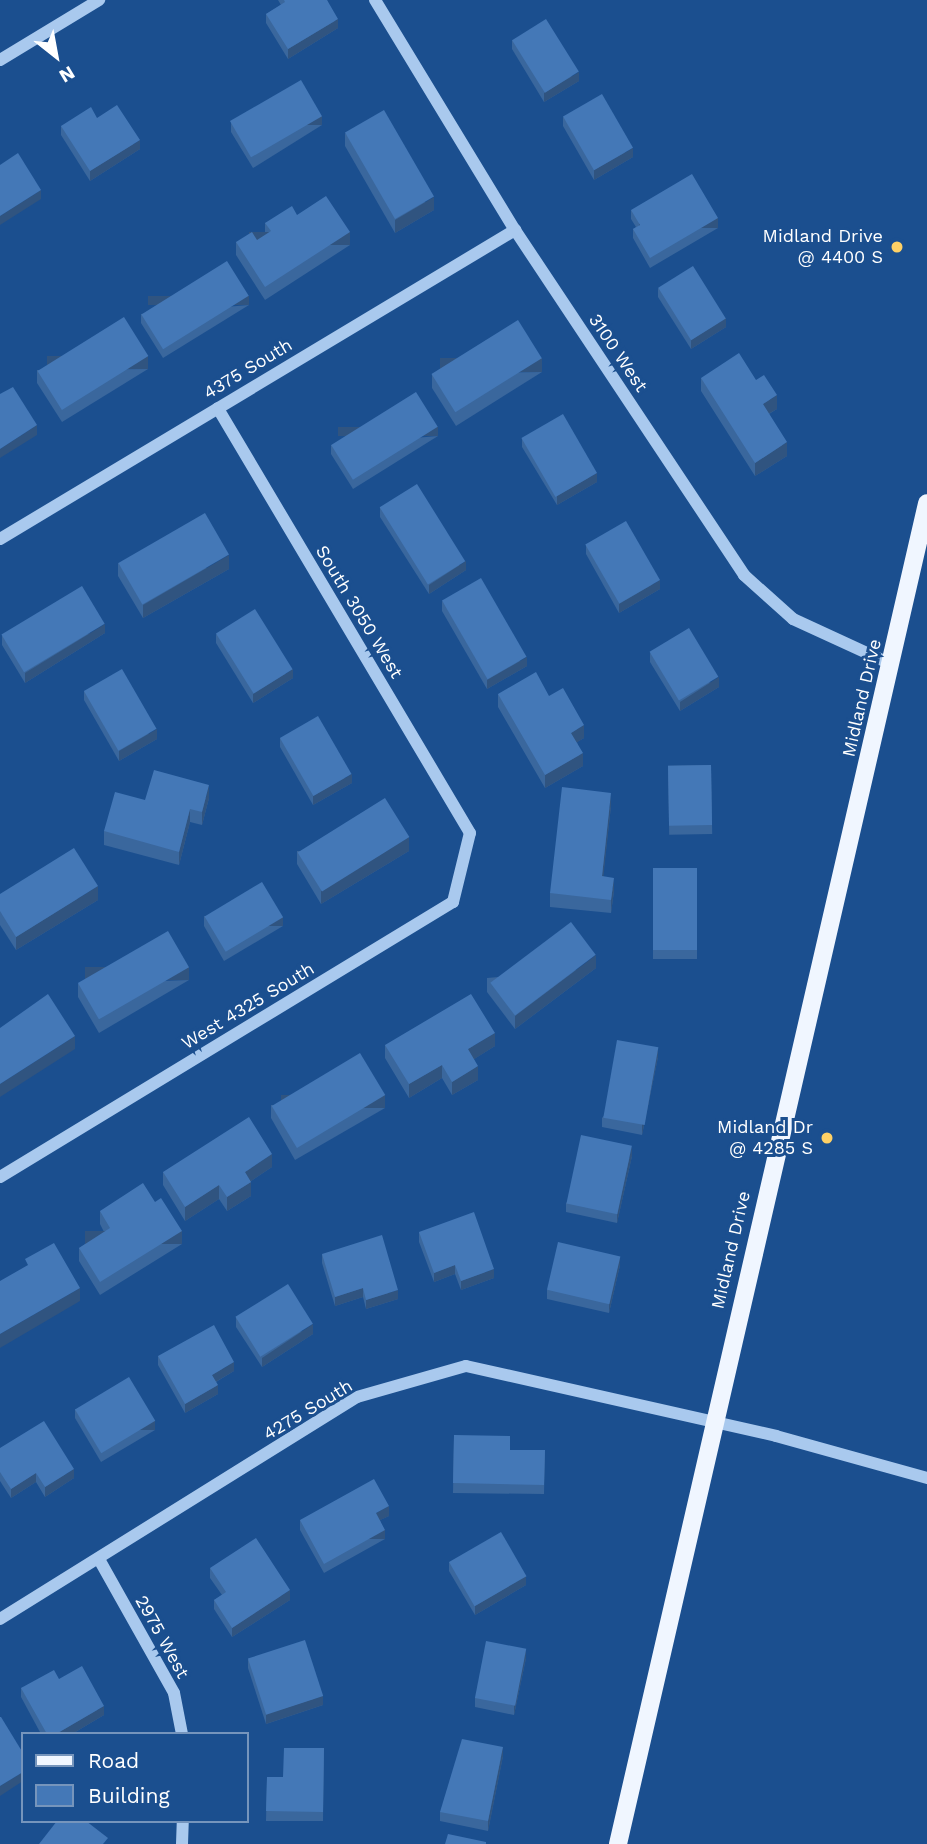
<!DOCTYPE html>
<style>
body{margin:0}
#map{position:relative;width:927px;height:1844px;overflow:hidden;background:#1b4f8f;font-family:"Work Sans",sans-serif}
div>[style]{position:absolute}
.minor>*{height:12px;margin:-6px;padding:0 6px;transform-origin:6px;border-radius:6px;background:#a9c9ee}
.major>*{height:18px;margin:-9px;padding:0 9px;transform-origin:9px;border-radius:9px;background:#f0f6ff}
.wall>*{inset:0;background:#3a679d;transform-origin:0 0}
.shaded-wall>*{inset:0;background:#305480;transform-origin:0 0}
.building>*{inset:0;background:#4478b7;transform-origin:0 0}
.dots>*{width:19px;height:19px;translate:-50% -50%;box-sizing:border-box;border:4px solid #1b4f8f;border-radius:50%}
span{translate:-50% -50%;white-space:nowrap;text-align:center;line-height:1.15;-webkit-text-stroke:6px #1b4f8f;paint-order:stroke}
.poi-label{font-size:18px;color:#fff}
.right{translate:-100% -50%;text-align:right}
.street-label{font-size:18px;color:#fff}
.legend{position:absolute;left:21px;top:1732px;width:228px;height:91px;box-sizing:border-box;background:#1b4f8f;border:2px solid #7695bc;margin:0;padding:9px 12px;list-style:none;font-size:21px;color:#fff}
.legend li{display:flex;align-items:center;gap:14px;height:35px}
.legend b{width:35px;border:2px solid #7695bc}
.north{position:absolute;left:21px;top:21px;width:70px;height:70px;-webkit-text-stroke:5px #1b4f8f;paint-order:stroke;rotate:149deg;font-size:19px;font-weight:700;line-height:28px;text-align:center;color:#fff}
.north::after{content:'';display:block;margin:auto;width:24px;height:32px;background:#fff;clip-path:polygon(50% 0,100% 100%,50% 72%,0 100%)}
</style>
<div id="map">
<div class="minor">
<div style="left:375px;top:0;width:269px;rotate:58.7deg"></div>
<div style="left:515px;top:230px;width:414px;rotate:56.4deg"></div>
<div style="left:744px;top:575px;width:66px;rotate:41.9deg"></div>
<div style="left:793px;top:619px;width:108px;rotate:24.7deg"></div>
<div style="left:0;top:60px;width:116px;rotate:-31.2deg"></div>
<div style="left:0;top:539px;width:601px;rotate:-30.96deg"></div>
<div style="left:0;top:1177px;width:530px;rotate:-31.26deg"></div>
<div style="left:453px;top:902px;width:71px;rotate:-76.2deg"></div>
<div style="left:470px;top:833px;width:494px;rotate:-120.7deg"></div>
<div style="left:100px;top:1561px;width:151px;rotate:60.7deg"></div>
<div style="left:174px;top:1693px;width:42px;rotate:79deg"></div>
<div style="left:0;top:1619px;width:420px;rotate:-31.9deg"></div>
<div style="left:357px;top:1397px;width:113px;rotate:-15.9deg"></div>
<div style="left:466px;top:1366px;width:318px;rotate:12.7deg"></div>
<div style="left:776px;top:1436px;width:157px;rotate:15.5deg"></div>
<div style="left:182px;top:1844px;width:23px;rotate:-88deg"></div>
</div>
<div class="major">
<div style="left:618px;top:1844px;width:1376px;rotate:-77.02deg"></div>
</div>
<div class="wall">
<div style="clip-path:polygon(278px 0,327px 0,338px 28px,288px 59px,266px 23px,266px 14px,281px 5px)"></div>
<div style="clip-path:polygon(512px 40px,579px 81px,544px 102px,512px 49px)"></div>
<div style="clip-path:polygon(563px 117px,633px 157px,594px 180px,563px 126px)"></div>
<div style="clip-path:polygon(97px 118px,140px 149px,90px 181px,61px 135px,61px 126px)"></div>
<div style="clip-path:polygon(231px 123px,322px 125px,253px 168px,231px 132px)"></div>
<div style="clip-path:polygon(345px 133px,434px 210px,395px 233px,345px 146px)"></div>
<div style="clip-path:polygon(631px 210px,718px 228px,650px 268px,633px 238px,633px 229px,636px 227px,631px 219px)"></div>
<div style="clip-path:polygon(297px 215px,350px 245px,265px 300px,236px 255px,236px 242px,257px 240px,265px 235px,265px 223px)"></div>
<div style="clip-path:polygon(658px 288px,726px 327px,691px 349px,658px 297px)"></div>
<div style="clip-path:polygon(249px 305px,163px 358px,141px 323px,141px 314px)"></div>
<div style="clip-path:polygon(148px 369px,62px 422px,37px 383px,37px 370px)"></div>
<div style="clip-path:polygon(542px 372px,456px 426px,432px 388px,432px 374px)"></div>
<div style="clip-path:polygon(701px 378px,756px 380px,777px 409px,769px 414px,787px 456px,755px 476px,701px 391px)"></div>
<div style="clip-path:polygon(438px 436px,353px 489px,331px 454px,331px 445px)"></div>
<div style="clip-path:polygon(522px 438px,597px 482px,557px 505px,522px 447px)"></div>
<div style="clip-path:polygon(380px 507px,466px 570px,429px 594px,380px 517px)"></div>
<div style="clip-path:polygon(586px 545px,660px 589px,619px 613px,586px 554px)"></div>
<div style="clip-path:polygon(118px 563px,229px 569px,143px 618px,118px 576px)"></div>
<div style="clip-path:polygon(442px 601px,527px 666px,487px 689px,442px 611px)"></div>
<div style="clip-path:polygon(105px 633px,25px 683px,2px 645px,2px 636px)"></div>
<div style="clip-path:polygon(216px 634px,293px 678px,253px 703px,216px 643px)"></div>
<div style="clip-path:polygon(650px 653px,719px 687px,680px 711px,650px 662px)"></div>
<div style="clip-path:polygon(84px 691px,157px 739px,119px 761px,84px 700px)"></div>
<div style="clip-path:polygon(498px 694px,549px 696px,584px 738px,577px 742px,583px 766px,545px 788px,498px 707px)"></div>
<div style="clip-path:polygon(280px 738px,352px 783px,313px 805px,280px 747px)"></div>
<div style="left:711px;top:765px;width:69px;height:43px;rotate:89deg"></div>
<div style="clip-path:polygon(209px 798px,202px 825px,190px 822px,179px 865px,104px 845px,104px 831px,145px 800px)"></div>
<div style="clip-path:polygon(611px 806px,603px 876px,614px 891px,611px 913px,550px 907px,550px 893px)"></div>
<div style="clip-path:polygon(297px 851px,409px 851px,321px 904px,297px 864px)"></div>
<div style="left:697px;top:868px;width:91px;height:44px;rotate:90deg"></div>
<div style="clip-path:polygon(0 894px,98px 900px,16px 950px,0 925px)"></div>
<div style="clip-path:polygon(204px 916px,283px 926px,224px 961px,204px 926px)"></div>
<div style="clip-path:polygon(596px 968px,515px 1029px,487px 992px,487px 978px)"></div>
<div style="clip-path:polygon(189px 980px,99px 1033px,78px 997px,78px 984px)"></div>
<div style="clip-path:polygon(385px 1045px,495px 1046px,474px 1059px,478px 1080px,452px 1095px,442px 1078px,409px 1098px,385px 1058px)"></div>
<div style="clip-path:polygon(658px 1057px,642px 1135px,602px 1127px,602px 1118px)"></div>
<div style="clip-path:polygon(271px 1105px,385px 1108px,295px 1160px,271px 1118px)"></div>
<div style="clip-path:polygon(632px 1156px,617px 1223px,566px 1212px,566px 1203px)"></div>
<div style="clip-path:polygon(272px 1167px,251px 1181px,251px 1196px,227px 1211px,219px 1199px,185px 1221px,163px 1185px,163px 1172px)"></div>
<div style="clip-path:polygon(155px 1202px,182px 1244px,100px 1295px,79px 1261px,79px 1248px,104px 1232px,100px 1224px,100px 1211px)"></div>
<div style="clip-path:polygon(419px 1232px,494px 1278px,461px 1290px,455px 1274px,434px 1282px,419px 1242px)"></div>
<div style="clip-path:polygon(322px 1254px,398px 1299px,366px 1309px,363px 1297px,335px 1306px,322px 1263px)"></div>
<div style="clip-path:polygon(620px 1265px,609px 1313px,547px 1299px,547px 1290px)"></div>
<div style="clip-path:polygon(236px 1317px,313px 1334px,262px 1367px,236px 1327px)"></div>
<div style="clip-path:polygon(158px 1356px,234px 1371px,216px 1382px,218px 1394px,185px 1413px,158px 1365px)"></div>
<div style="clip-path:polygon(75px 1409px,155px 1430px,101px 1462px,75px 1418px)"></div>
<div style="clip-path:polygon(454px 1435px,510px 1450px,545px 1450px,544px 1494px,453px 1493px)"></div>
<div style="clip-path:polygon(0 1448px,74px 1478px,45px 1497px,36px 1482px,11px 1498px,0 1481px)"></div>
<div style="clip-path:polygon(389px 1516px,380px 1520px,385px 1539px,324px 1573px,300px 1530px,300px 1520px)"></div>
<div style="clip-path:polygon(449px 1562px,526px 1585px,475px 1615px,449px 1571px)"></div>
<div style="clip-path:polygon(210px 1568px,290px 1600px,232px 1637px,214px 1609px,214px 1600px,222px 1595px,210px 1578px)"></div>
<div style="clip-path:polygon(526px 1658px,514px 1715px,475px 1707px,475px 1698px)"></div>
<div style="clip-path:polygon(248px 1659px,323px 1705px,266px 1724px,248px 1668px)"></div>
<div style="clip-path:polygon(59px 1679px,104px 1715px,72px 1734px,41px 1734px,21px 1697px,21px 1688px)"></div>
<div style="clip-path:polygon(324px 1748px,323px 1821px,266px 1821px,267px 1777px,283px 1777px)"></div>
<div style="clip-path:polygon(503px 1756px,488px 1831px,440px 1821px,440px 1812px)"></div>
</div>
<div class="shaded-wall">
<div style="clip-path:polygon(338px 19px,338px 28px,288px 59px,288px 49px)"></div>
<div style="clip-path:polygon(579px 72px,579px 81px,544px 102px,544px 93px)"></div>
<div style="left:322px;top:116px;width:9px;height:81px;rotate:90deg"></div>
<div style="clip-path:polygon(140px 140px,140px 149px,90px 181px,90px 171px)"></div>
<div style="clip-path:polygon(633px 148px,633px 157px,594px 180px,594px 170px)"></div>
<div style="clip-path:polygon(41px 190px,41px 199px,0 225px,0 216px)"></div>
<div style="clip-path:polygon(434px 197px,434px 210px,395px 233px,395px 220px)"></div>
<div style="left:718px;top:218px;width:10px;height:79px;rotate:90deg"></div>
<div style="left:350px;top:232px;width:13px;height:101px;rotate:90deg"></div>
<div style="left:249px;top:296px;width:9px;height:101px;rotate:90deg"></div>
<div style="clip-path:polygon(726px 318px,726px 327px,691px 349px,691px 340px)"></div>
<div style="left:148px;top:356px;width:13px;height:101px;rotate:90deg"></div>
<div style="left:542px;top:358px;width:14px;height:102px;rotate:90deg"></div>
<div style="clip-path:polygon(777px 395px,777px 409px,763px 417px,763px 404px)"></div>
<div style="clip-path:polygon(37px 425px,37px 435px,0 458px,0 449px)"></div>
<div style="left:438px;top:427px;width:9px;height:100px;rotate:90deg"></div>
<div style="clip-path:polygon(787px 442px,787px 456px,755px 476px,755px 463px)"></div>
<div style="clip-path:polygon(597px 473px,597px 482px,557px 505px,557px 496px)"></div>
<div style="clip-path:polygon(229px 555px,229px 569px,143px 618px,143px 605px)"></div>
<div style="clip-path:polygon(466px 561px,466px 570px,429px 594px,429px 585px)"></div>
<div style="clip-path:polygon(660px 580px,660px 589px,619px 613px,619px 604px)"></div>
<div style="clip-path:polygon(105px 624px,105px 633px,25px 683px,25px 673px)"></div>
<div style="clip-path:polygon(527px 657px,527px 666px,487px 689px,487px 680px)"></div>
<div style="clip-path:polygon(293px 669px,293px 678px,253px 703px,253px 694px)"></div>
<div style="clip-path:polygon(719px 677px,719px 687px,680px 711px,680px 702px)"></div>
<div style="clip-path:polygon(584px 725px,584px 738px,571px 746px,571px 733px)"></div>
<div style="clip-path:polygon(157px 729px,157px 739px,119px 761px,119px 751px)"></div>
<div style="clip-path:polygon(583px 753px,583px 766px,545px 788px,545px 775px)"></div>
<div style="clip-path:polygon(352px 774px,352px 783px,313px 805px,313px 796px)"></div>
<div style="clip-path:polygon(209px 785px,209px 798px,202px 825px,202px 812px)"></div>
<div style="clip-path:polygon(611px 793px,611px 806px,602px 890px,602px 876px)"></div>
<div style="clip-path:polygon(190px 809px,190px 822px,179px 865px,179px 852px)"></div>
<div style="clip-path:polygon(409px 837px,409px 851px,321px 904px,321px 891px)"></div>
<div style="clip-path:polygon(614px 878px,614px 891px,611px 913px,611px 900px)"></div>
<div style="clip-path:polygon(98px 886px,98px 900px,16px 950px,16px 937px)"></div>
<div style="left:283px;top:917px;width:9px;height:69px;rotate:90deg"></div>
<div style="clip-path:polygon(596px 955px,596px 968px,515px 1029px,515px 1016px)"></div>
<div style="left:189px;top:967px;width:13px;height:104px;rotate:90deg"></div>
<div style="clip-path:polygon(495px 1033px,495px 1046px,468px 1063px,468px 1049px)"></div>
<div style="clip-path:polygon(75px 1036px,75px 1049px,0 1097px,0 1084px)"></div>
<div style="clip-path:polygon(658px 1047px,658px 1057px,642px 1135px,642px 1125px)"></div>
<div style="clip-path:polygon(442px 1065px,442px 1078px,409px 1098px,409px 1084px)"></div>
<div style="clip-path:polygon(478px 1066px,478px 1080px,452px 1095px,452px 1082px)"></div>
<div style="left:385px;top:1095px;width:13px;height:104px;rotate:90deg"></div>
<div style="clip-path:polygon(632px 1146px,632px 1156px,617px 1223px,617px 1214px)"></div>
<div style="clip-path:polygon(272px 1154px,272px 1167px,245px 1185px,245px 1172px)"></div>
<div style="clip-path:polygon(251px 1182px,251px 1196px,227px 1211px,227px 1197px)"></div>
<div style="clip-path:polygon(219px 1185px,219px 1199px,185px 1221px,185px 1207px)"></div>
<div style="left:182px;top:1231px;width:13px;height:97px;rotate:90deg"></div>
<div style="clip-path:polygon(620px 1256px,620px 1265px,609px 1313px,609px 1304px)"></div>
<div style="clip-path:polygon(455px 1265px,455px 1274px,434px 1282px,434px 1273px)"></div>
<div style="clip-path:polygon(494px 1269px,494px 1278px,461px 1290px,461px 1281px)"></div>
<div style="clip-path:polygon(80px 1288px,80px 1301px,0 1348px,0 1334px)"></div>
<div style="clip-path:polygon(363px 1288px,363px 1297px,335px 1306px,335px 1297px)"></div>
<div style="clip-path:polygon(398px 1290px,398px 1299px,366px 1309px,366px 1300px)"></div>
<div style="clip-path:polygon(313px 1324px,313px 1334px,262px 1367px,262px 1358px)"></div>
<div style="clip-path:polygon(234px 1362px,234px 1371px,212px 1384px,212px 1375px)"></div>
<div style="clip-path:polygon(218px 1385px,218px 1394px,185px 1413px,185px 1404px)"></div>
<div style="left:155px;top:1421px;width:9px;height:63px;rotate:90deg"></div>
<div style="clip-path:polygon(74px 1469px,74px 1478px,45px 1497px,45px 1487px)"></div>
<div style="clip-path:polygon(36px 1473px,36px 1482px,11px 1498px,11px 1489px)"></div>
<div style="clip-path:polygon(389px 1506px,389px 1516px,376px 1522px,376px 1513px)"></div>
<div style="left:385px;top:1530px;width:9px;height:70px;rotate:90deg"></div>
<div style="clip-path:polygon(526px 1576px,526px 1585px,475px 1615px,475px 1606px)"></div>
<div style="clip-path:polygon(290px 1590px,290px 1600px,232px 1637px,232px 1628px)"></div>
<div style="clip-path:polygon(526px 1649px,526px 1658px,514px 1715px,514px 1706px)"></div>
<div style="clip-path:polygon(323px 1696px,323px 1705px,266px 1724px,266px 1714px)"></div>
<div style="clip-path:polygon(104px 1706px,104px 1715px,72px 1734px,56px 1734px)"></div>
<div style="clip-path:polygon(503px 1747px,503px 1756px,488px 1831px,488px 1821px)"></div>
<div style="clip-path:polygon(23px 1772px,23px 1781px,0 1796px,0 1786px)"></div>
</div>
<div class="building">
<div style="clip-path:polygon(284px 0,327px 0,338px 19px,288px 49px,266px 14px,285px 2px)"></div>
<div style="left:546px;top:19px;width:62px;height:40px;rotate:58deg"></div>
<div style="left:301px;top:80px;width:42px;height:82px;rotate:60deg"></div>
<div style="left:602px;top:94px;width:62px;height:45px;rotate:60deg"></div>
<div style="clip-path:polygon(117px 105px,140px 140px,90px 171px,61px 126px,91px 107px,97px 118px)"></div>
<div style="left:384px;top:110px;width:100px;height:45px;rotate:60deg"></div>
<div style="clip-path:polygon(18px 153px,41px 190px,0 216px,0 165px)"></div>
<div style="clip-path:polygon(692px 174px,718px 218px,650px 258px,633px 229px,640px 225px,631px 210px)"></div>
<div style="clip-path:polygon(326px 196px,350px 232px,265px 287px,236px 242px,252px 232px,257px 240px,271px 231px,265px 223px,292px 206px,297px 215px)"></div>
<div style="left:227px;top:261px;width:41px;height:101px;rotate:58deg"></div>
<div style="left:693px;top:266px;width:62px;height:41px;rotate:58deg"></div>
<div style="left:124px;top:317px;width:46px;height:102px;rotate:58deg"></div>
<div style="left:518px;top:320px;width:45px;height:102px;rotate:58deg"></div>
<div style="clip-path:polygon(739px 353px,756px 380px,764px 375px,777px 395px,763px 404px,787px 442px,755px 463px,701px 378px)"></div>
<div style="clip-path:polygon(13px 387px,37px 425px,0 449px,0 394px)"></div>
<div style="left:416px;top:392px;width:41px;height:100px;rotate:58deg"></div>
<div style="left:563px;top:414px;width:68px;height:48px;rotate:60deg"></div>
<div style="left:417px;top:484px;width:91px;height:44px;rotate:58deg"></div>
<div style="left:205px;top:513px;width:48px;height:100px;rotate:60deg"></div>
<div style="left:626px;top:521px;width:68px;height:47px;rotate:60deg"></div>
<div style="left:481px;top:578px;width:91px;height:45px;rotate:60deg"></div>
<div style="left:82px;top:586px;width:44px;height:94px;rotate:59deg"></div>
<div style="left:255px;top:609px;width:71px;height:46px;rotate:58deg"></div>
<div style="left:689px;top:628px;width:57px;height:46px;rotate:59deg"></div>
<div style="left:122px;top:669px;width:69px;height:44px;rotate:60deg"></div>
<div style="clip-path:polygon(536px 672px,549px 696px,563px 688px,584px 725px,571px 733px,583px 753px,545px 775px,498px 694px)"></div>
<div style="left:318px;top:716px;width:67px;height:44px;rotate:60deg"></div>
<div style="left:711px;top:765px;width:60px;height:43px;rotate:89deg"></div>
<div style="clip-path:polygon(154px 770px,209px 785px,202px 812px,190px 809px,179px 852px,104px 831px,115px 792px,145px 800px)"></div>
<div style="clip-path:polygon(562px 787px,611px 793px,602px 876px,614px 878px,611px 900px,550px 893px)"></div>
<div style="left:385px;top:798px;width:46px;height:103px;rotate:58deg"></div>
<div style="clip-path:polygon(74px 848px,98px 886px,16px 937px,0 911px,0 894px)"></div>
<div style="left:697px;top:868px;width:82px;height:44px;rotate:90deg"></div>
<div style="left:262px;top:882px;width:41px;height:67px;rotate:59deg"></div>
<div style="left:571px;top:922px;width:41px;height:101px;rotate:53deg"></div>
<div style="left:168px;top:931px;width:42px;height:104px;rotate:60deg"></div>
<div style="clip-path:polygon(48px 994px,75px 1036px,0 1084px,0 1028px)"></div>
<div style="clip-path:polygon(471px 994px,495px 1033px,468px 1049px,478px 1066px,452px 1082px,442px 1065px,409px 1084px,385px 1045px)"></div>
<div style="left:617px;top:1040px;width:42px;height:79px;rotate:10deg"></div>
<div style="left:360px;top:1053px;width:49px;height:103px;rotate:59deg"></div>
<div style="clip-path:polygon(249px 1117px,272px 1154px,245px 1172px,251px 1182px,227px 1197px,219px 1185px,185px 1207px,163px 1172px)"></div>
<div style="left:581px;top:1135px;width:52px;height:70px;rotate:12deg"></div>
<div style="clip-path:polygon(143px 1183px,155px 1202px,161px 1198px,182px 1231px,100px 1282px,79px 1248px,110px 1228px,100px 1211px)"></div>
<div style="clip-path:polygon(474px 1212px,494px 1269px,461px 1281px,455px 1265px,434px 1273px,419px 1232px)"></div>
<div style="clip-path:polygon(382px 1235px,398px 1290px,366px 1300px,363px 1288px,335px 1297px,322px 1254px)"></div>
<div style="left:558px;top:1242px;width:64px;height:49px;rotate:13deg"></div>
<div style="clip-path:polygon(54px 1243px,80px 1288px,0 1334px,0 1281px,28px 1265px,25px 1259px)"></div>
<div style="left:288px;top:1284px;width:47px;height:62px;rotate:58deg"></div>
<div style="clip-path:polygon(214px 1325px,234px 1362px,212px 1375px,218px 1385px,185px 1404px,158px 1356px)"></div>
<div style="left:129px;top:1377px;width:51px;height:63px;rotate:59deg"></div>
<div style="clip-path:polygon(44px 1421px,74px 1469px,45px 1487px,36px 1473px,11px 1489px,0 1472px,0 1448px)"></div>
<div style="clip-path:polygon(454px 1435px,510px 1436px,510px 1450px,545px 1450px,544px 1485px,453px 1483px)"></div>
<div style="clip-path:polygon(374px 1479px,389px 1506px,376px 1513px,385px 1530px,324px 1564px,300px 1520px)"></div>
<div style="left:501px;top:1532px;width:51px;height:60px;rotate:60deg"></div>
<div style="clip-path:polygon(256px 1538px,290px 1590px,232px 1628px,214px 1600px,226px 1592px,210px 1568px)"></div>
<div style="left:305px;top:1640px;width:59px;height:60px;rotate:72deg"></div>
<div style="left:486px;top:1641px;width:41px;height:58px;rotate:11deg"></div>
<div style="clip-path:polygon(82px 1666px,104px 1706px,56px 1734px,47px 1734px,21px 1688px,54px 1670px,59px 1679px)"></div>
<div style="clip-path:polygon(0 1717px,1px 1717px,23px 1753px,23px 1772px,0 1786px)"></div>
<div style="clip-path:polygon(462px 1739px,503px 1747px,488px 1821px,440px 1812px)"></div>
<div style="clip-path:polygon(284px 1748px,324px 1748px,323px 1812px,266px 1811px,267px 1777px,283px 1777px)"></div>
<div style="clip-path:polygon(57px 1821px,86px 1821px,108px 1838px,103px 1844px,39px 1844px)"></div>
<div style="clip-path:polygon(448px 1834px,486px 1842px,486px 1844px,445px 1844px)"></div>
</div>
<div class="dots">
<div style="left:897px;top:247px;background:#ffd166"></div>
<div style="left:827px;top:1138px;background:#ffd166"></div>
</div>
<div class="poi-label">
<span class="right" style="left:883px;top:247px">Midland Drive<br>@ 4400 S</span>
<span class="right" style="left:813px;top:1138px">Midland Dr<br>@ 4285 S</span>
</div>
<div class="street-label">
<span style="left:618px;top:353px;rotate:56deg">3100 West</span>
<span style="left:248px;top:369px;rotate:-31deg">4375 South</span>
<span style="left:359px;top:612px;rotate:59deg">South 3050 West</span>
<span style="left:862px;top:698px;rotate:-77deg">Midland Drive</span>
<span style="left:248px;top:1006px;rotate:-31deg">West 4325 South</span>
<span style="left:731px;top:1250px;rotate:-77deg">Midland Drive</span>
<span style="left:308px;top:1410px;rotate:-31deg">4275 South</span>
<span style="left:162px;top:1637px;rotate:61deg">2975 West</span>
</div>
<ul class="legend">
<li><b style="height:9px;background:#f0f6ff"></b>Road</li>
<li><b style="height:19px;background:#4478b7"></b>Building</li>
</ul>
<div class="north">N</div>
</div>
